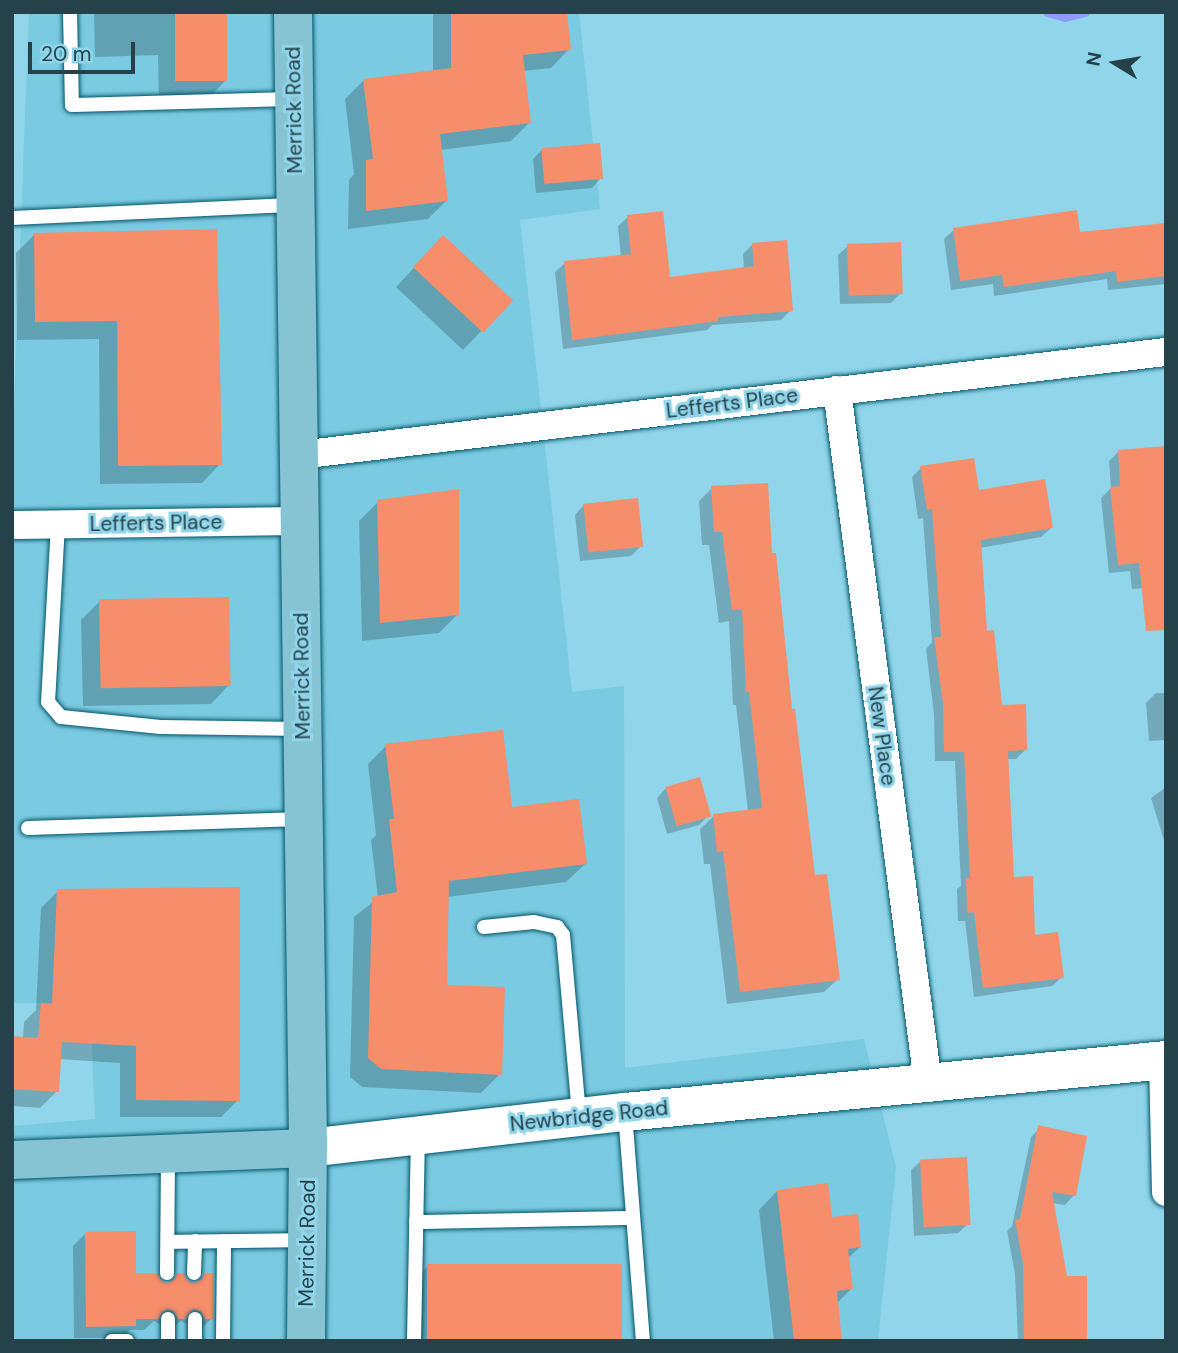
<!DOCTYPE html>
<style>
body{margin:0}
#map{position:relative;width:1178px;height:1353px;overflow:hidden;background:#90d5ea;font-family:"DM Sans",sans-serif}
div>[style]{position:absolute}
.built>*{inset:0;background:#7acae1}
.shadow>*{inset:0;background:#0003}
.stream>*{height:10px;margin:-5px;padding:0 5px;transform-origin:5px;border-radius:5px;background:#929af7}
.building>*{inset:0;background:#f68d6b;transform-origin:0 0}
.roads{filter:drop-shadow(0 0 2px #025669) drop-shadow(0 0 2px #025669)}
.lane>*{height:14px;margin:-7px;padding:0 7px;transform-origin:7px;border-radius:7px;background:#fff}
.street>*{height:28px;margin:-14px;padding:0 14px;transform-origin:14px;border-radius:14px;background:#fff}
.secondary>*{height:38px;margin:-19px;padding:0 19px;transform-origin:19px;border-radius:19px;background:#fff}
.primary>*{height:38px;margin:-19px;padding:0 19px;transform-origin:19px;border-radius:19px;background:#86c3d3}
span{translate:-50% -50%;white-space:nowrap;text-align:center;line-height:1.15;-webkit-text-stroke:6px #90d5ea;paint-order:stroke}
.street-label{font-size:21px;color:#25424a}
.frame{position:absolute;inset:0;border:14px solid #25424a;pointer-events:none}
.north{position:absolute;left:1080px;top:28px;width:70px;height:70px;-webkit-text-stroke:5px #90d5ea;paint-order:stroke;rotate:281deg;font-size:19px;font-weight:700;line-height:28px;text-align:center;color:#25424a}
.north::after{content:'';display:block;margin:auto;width:24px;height:32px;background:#25424a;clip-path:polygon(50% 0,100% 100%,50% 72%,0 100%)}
.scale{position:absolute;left:28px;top:42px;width:107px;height:32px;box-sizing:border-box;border:4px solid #25424a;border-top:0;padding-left:9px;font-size:21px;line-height:24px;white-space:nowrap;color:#25424a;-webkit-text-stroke:5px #90d5ea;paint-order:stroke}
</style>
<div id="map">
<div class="built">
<div style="clip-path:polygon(29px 12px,579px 12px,600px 209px,520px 220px,572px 692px,624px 686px,625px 1068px,864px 1039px,896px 1167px,878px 1341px,12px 1341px,12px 1126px,95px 1119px,90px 1003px,12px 1003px,12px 457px)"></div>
</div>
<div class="shadow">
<div style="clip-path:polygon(94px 12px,226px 12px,227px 79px,209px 98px,159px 99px,158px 55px,95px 57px)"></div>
<div style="clip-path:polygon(433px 12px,565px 12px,569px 49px,551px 68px,523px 71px,529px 123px,511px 141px,440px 150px,446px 201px,428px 219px,348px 229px,349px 180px,354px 174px,345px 99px,364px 80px,433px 72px)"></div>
<div style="clip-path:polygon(542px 150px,601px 178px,592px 188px,536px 193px,533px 159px)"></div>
<div style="clip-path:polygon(628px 217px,668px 279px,744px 269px,743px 254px,753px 244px,791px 310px,781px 320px,712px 325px,707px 330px,563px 349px,555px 272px,565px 263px,621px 257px,618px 226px)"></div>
<div style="clip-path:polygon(1166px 225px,1166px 284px,1108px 290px,1107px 279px,994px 296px,993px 284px,951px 290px,944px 239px,954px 230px,1078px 234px)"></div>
<div style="clip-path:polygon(215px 231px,220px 464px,202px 483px,100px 484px,99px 339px,17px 340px,16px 253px,35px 234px)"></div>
<div style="clip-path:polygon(848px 246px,901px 293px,891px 303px,840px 304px,838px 255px)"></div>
<div style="clip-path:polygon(425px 256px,510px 301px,463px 350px,396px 287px)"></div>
<div style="clip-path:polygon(1119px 451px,1166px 586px,1132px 589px,1130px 571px,1109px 573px,1101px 498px,1111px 488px,1109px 461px)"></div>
<div style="clip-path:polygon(921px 468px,1051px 528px,1041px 537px,980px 548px,985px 633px,1001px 706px,1025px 750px,1016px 759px,1007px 759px,1012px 879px,1033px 937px,1062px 977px,1052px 986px,974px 997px,965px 921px,958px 921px,957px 889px,961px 886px,955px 761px,935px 761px,934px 714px,926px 649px,932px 642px,923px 518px,918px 519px,912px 477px)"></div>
<div style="clip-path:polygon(712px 488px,771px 555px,813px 877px,838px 979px,824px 992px,727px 1004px,710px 864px,704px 864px,700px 829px,714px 816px,748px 812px,736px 705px,733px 705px,729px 621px,719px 623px,709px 545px,702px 545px,699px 501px)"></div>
<div style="clip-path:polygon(378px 502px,457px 615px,439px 633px,362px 641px,359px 521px)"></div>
<div style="clip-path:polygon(584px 505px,641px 546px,631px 556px,580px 561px,575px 515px)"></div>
<div style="clip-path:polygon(100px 601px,229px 685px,211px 704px,83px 706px,81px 620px)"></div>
<div style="clip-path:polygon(1156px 693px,1166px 693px,1166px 740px,1149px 741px,1146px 703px)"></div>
<div style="clip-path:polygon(386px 746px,585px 864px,566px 882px,447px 897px,445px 987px,500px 1074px,481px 1093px,362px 1087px,350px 1077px,354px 917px,378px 898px,371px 840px,376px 835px,368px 764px)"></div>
<div style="clip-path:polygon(1166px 787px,1166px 847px,1151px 798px)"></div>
<div style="clip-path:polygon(666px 788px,709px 815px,699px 825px,667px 834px,657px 798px)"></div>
<div style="clip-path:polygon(58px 891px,238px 1100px,221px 1117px,120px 1117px,120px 1063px,59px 1059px,57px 1091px,40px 1108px,12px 1106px,12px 1038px,23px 1039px,24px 1022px,36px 1010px,41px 908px)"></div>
<div style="clip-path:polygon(1041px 1127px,1074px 1195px,1065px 1205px,1052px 1203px,1066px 1278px,1087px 1341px,1018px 1341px,1015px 1274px,1007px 1231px,1012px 1226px,1031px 1137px)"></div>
<div style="clip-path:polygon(921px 1161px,968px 1224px,958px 1233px,914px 1236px,911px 1170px)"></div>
<div style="clip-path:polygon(777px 1191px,830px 1219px,860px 1247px,848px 1258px,851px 1289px,836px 1304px,841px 1341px,774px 1341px,759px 1210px)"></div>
<div style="clip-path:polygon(86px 1233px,135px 1275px,168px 1284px,177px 1275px,195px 1284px,204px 1275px,212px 1318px,200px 1330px,181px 1321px,171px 1330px,154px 1321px,144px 1330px,130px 1330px,122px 1338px,74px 1338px,73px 1246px)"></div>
<div style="clip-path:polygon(428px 1266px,620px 1341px,409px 1341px,409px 1285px)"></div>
</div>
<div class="stream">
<div style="left:1048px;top:12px;width:18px;rotate:16deg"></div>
<div style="left:1065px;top:17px;width:21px;rotate:-14deg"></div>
</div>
<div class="building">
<div style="left:175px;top:12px;width:52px;height:69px"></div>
<div style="clip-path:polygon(451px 12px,567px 12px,571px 50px,523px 55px,531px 123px,440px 134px,448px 201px,366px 211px,366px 160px,373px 159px,363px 79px,451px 68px)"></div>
<div style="left:600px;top:143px;width:36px;height:59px;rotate:85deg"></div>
<div style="clip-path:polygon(1077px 210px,1080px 232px,1166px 223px,1166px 276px,1117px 282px,1116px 271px,1004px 287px,1002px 275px,960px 281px,953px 228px)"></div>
<div style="clip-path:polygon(663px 211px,670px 277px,754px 266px,752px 243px,787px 240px,793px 311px,718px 317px,718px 321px,572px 340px,564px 261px,631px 254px,627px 215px)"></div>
<div style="clip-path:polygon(217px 229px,222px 465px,118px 466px,117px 321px,35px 322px,34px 233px)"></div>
<div style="left:443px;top:235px;width:96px;height:44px;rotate:43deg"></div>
<div style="left:901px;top:242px;width:52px;height:54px;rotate:88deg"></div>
<div style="clip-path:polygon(1166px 446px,1166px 630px,1146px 631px,1139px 563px,1118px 565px,1110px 487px,1120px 486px,1118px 450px)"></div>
<div style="clip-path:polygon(974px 458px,979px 490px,1045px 479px,1053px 528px,981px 540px,987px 631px,994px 630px,1002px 705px,1026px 704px,1027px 750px,1008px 751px,1014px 877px,1033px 876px,1035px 935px,1058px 932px,1064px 978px,983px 988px,974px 912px,967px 913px,966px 878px,970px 878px,964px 752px,944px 752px,943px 704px,934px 637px,941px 637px,932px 509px,927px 510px,920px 466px)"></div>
<div style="clip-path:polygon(768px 483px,772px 553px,776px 553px,792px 709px,795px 709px,815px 875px,827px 874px,840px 980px,740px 992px,723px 851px,717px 852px,713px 814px,762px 808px,749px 692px,746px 692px,742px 609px,732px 610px,722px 532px,714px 532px,711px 486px)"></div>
<div style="clip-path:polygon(459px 489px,459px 615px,380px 623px,377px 500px)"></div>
<div style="left:638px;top:498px;width:49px;height:55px;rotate:84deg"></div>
<div style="left:229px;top:597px;width:89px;height:130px;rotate:89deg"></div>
<div style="clip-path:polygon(503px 730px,512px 807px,579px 799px,587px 864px,449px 881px,447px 985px,505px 987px,502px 1075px,381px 1069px,368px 1058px,372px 897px,397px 892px,389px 819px,394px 819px,385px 744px)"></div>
<div style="left:700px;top:777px;width:41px;height:36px;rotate:74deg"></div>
<div style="clip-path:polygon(240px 887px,240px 1101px,136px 1100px,136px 1046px,62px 1042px,59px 1092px,12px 1089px,12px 1036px,38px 1038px,41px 1003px,52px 1004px,57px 889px)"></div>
<div style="clip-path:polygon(1038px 1125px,1087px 1136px,1076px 1196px,1052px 1192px,1067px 1276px,1087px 1276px,1087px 1341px,1024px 1341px,1023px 1264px,1015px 1220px,1020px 1219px)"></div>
<div style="left:967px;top:1157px;width:68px;height:47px;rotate:87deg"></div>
<div style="clip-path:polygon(828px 1183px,832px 1217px,858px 1214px,861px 1247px,848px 1249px,853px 1289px,837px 1291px,842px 1341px,794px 1341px,777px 1190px)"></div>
<div style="clip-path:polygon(136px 1231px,136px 1273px,157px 1273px,162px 1281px,168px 1283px,175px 1278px,177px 1273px,184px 1273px,188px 1281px,194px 1283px,202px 1279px,204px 1273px,214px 1273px,214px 1319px,205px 1319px,200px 1311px,194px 1309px,185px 1319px,178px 1319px,173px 1311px,167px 1309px,158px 1319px,136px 1319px,136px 1326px,86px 1327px,85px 1232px)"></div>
<div style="left:427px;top:1264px;width:195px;height:77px"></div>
</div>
<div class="roads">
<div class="lane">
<div style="left:70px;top:12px;width:93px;rotate:88.8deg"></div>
<div style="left:72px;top:105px;width:220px;rotate:-1.6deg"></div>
<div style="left:14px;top:218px;width:280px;rotate:-2.7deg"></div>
<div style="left:58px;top:524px;width:178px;rotate:93.2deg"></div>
<div style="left:48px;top:702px;width:20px;rotate:49deg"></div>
<div style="left:61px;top:717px;width:100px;rotate:5.7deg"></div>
<div style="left:161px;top:727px;width:140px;rotate:0.8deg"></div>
<div style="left:28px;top:828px;width:274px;rotate:-1.9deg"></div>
<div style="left:484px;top:927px;width:50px;rotate:-5.7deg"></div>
<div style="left:534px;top:922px;width:24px;rotate:12deg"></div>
<div style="left:557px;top:927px;width:10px;rotate:53deg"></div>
<div style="left:563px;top:935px;width:182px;rotate:84.9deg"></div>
<div style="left:625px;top:1113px;width:229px;rotate:85.5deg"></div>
<div style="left:416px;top:1222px;width:217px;rotate:-1.1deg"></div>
<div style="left:168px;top:1242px;width:138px;rotate:-0.8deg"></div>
<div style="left:167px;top:1273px;width:118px;rotate:-89.5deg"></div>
<div style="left:194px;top:1273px;width:32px;rotate:-88deg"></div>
<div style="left:112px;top:1341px;width:15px"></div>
<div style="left:168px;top:1341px;width:22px;rotate:-90deg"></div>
<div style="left:195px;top:1341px;width:22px;rotate:-90deg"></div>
<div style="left:223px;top:1341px;width:100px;rotate:-89.4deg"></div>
<div style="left:414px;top:1341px;width:204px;rotate:-88.9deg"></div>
</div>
<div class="street">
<div style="left:837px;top:390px;width:699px;rotate:82.52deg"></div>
<div style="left:299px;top:455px;width:873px;rotate:-6.78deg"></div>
<div style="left:12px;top:525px;width:288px;rotate:-0.8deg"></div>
<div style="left:1163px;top:1060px;width:132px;rotate:88.7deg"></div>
</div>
<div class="secondary">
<div style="left:308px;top:1148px;width:319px;rotate:-6.5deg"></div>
<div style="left:625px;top:1112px;width:543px;rotate:-5.49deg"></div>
</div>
<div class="primary">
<div style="left:293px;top:12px;width:1136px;rotate:89.24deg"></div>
<div style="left:308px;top:1148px;width:193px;rotate:90.6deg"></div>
<div style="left:12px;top:1160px;width:296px;rotate:-2.3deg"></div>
</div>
</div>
<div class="street-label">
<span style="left:294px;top:110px;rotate:-91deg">Merrick Road</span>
<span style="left:732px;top:403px;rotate:-7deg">Lefferts Place</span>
<span style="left:156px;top:523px;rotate:-1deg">Lefferts Place</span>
<span style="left:302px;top:676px;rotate:-91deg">Merrick Road</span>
<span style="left:882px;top:736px;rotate:82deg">New Place</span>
<span style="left:589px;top:1116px;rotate:-6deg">Newbridge Road</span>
<span style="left:307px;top:1243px;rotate:-89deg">Merrick Road</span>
</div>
<div class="frame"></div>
<div class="north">N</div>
<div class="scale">20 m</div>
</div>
